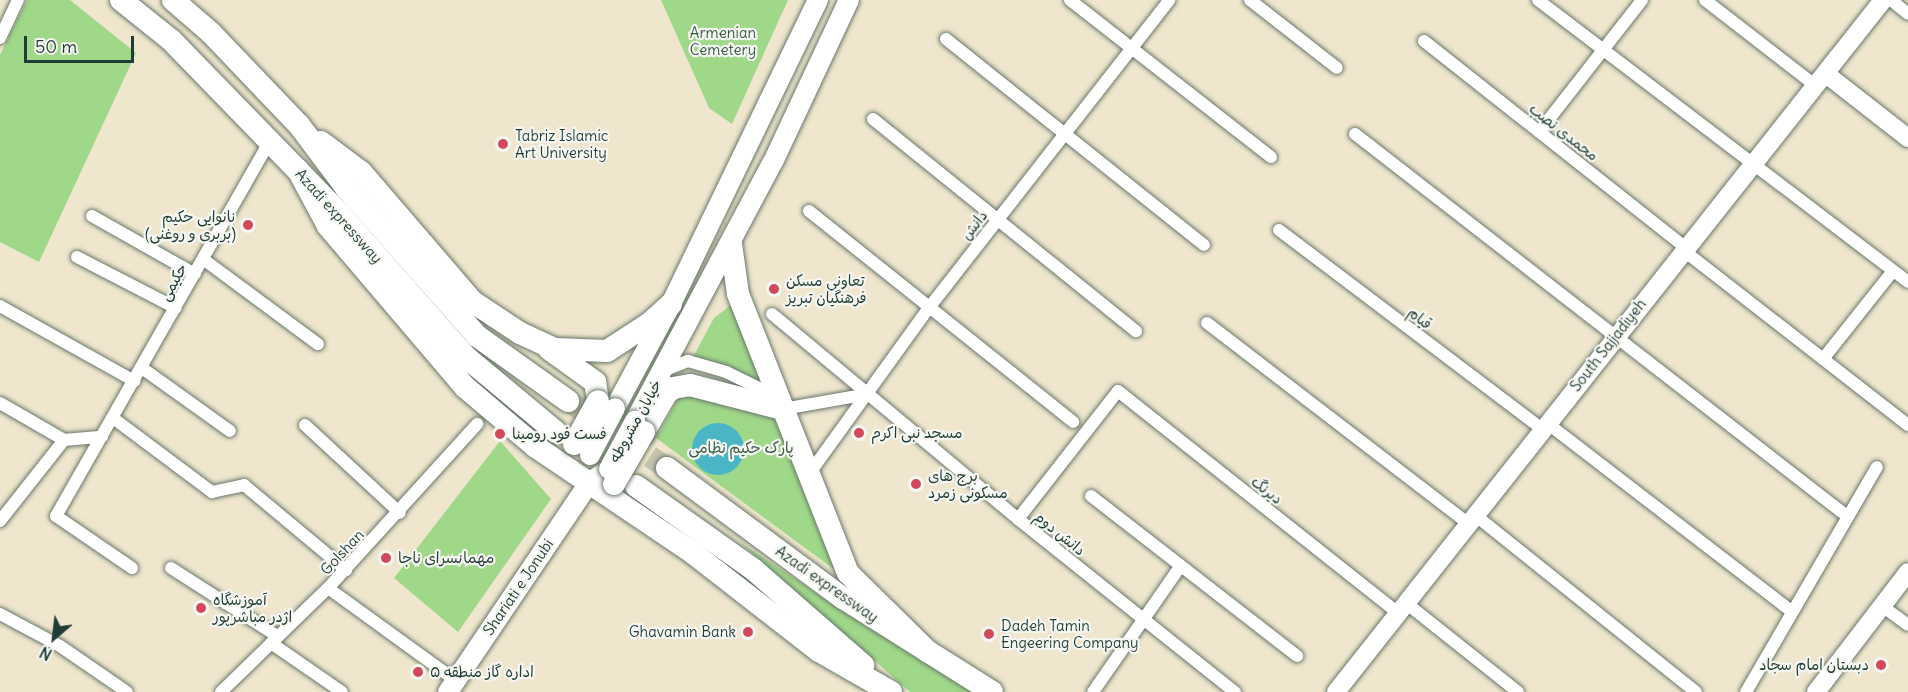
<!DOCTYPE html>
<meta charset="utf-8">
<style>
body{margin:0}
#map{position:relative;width:1908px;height:692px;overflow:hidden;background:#efe6cd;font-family:Delius,"Playpen Sans Arabic",sans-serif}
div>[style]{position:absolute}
.green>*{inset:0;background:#a0d889}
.water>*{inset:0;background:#49b5c5}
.round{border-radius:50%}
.highway-tunnel>*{height:22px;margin-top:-11px;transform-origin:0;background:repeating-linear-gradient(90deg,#c5c4ae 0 22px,transparent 0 33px)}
.roads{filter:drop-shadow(0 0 2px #68786a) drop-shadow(0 0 2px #68786a)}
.street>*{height:12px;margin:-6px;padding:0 6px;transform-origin:6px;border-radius:6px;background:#fff}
.secondary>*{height:18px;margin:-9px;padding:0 9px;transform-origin:9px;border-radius:9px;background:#fff}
.primary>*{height:20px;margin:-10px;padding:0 10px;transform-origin:10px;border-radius:10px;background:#fff}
.highway>*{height:22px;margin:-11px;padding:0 11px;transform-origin:11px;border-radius:11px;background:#fff}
.bridges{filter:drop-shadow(0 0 2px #68786a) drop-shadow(0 0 2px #68786a)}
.primary-bridge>*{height:20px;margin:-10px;padding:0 10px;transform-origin:10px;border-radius:10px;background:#fff}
.highway-bridge>*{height:22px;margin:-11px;padding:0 11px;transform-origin:11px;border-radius:11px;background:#fff}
.dots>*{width:16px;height:16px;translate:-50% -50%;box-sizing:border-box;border:3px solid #f6f6f2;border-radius:50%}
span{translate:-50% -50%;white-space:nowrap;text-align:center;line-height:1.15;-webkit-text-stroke:4.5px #f6f6f2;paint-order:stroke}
.park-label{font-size:15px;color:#395c45}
.street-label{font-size:15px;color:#1f3d34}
.poi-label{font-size:15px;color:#1f3d34}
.left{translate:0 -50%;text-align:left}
.right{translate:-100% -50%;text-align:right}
.north{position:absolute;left:24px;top:608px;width:60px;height:60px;-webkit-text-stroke:4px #f6f6f2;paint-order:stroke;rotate:208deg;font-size:16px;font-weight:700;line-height:24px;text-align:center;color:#1f3d34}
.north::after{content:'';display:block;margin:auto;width:21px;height:27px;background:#1f3d34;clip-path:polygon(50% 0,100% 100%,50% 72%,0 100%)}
.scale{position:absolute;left:24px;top:36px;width:110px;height:27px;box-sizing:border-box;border:3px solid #1f3d34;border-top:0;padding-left:8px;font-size:18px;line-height:21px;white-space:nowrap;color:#1f3d34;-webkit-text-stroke:4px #f6f6f2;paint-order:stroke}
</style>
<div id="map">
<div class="green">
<div style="clip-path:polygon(27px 0,70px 0,136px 53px,39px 262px,0 242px,0 55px)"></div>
<div style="clip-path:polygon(661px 0,788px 0,732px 124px,709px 108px)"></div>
<div style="clip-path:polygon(731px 305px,764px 383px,693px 357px,714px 318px)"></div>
<div style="clip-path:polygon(685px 387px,770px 414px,784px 432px,835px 570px,656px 438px)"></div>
<div style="clip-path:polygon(500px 441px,551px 499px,458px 632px,394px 578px)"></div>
<div style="clip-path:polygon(740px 542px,843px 611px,973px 692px,910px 692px)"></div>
</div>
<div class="water">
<div class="round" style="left:692px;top:423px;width:52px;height:52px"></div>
</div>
<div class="highway-tunnel">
<div style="left:568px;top:401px;width:120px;rotate:34.1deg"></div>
</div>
<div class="roads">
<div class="street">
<div style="left:1070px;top:0;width:255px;rotate:38deg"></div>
<div style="left:1250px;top:0;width:110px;rotate:38deg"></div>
<div style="left:1538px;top:0;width:465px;rotate:37.3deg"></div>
<div style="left:1705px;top:0;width:140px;rotate:37.8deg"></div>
<div style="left:1891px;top:0;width:22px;rotate:39deg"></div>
<div style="left:0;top:38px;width:42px;rotate:-64.7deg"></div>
<div style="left:946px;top:39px;width:330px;rotate:38.6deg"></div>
<div style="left:1424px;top:41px;width:333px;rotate:38.3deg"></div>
<div style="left:873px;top:119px;width:338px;rotate:38.9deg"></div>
<div style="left:1539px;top:132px;width:167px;rotate:-52deg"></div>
<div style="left:1355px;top:134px;width:624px;rotate:37.84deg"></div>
<div style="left:809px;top:211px;width:338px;rotate:38.6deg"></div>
<div style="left:92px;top:216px;width:118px;rotate:29.4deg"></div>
<div style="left:1279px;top:230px;width:330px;rotate:37.1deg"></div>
<div style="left:1683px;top:250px;width:285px;rotate:37.9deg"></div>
<div style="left:77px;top:257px;width:111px;rotate:27.3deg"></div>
<div style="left:203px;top:259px;width:143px;rotate:36.5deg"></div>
<div style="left:0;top:306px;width:154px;rotate:29.2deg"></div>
<div style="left:772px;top:314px;width:320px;rotate:39.8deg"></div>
<div style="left:1018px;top:519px;width:278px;rotate:38.6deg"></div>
<div style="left:1207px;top:323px;width:329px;rotate:37.5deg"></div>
<div style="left:1823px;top:359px;width:112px;rotate:-51.5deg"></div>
<div style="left:142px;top:368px;width:108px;rotate:35.6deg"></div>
<div style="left:663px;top:371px;width:27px;rotate:-22deg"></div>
<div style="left:688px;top:361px;width:40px;rotate:16deg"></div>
<div style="left:726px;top:372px;width:46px;rotate:26deg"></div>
<div style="left:767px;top:392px;width:23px;rotate:47deg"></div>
<div style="left:783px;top:409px;width:86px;rotate:-10deg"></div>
<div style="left:0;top:403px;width:74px;rotate:30deg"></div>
<div style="left:64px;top:440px;width:38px;rotate:-5deg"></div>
<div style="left:113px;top:418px;width:124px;rotate:36.8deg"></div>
<div style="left:212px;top:492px;width:33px;rotate:-12deg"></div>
<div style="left:244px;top:485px;width:133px;rotate:39.8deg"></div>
<div style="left:1547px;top:423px;width:309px;rotate:37.6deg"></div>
<div style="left:305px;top:425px;width:129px;rotate:42.8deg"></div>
<div style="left:809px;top:474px;width:203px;rotate:-54.2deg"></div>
<div style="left:928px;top:309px;width:392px;rotate:-52deg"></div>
<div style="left:1091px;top:496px;width:261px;rotate:37.8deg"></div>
<div style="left:1475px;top:515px;width:283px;rotate:38.7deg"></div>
<div style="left:1018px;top:519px;width:162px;rotate:-52deg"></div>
<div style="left:1118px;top:391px;width:357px;rotate:38.4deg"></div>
<div style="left:0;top:521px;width:103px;rotate:-51.7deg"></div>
<div style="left:132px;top:568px;width:92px;rotate:-145.6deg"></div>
<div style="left:56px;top:516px;width:432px;rotate:-60.3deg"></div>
<div style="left:171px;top:568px;width:126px;rotate:32.7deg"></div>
<div style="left:328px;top:588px;width:157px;rotate:35.9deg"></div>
<div style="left:1406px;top:603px;width:143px;rotate:38.5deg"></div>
<div style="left:1882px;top:606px;width:32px;rotate:36deg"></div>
<div style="left:0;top:614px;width:68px;rotate:28.1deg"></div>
<div style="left:60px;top:646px;width:81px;rotate:34.5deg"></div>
<div style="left:271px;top:643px;width:86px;rotate:34.6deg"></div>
<div style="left:221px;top:692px;width:149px;rotate:-44.2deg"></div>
<div style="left:328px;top:588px;width:222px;rotate:-47.7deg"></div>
<div style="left:1093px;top:692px;width:152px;rotate:-55.2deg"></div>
<div style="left:1746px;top:692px;width:260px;rotate:-59.8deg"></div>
</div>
<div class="secondary">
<div style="left:1826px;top:74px;width:104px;rotate:38deg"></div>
<div style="left:1336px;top:692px;width:882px;rotate:-51.67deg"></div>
<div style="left:1816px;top:692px;width:151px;rotate:-52.5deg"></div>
</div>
<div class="primary">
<div style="left:615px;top:408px;width:118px;rotate:-61.7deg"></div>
<div style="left:671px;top:304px;width:338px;rotate:-64.2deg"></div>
<div style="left:635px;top:421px;width:293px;rotate:-62deg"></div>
<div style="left:773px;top:162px;width:179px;rotate:-64.9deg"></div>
<div style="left:448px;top:692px;width:252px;rotate:-56deg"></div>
<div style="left:589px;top:483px;width:24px;rotate:-35deg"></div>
</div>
<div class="highway">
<div style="left:121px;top:0;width:64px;rotate:38.7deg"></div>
<div style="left:171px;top:40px;width:243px;rotate:45.8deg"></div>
<div style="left:340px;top:214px;width:191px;rotate:48.6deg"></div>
<div style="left:466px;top:357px;width:117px;rotate:39.8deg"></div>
<div style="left:173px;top:0;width:50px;rotate:41deg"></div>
<div style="left:211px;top:33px;width:127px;rotate:46.3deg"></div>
<div style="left:299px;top:125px;width:80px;rotate:53.1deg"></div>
<div style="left:347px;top:189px;width:196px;rotate:48.5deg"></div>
<div style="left:477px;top:336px;width:112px;rotate:35.5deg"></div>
<div style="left:321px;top:142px;width:50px;rotate:36.9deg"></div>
<div style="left:361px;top:172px;width:172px;rotate:49.3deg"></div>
<div style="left:473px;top:302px;width:56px;rotate:33.4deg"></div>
<div style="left:520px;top:333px;width:38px;rotate:25deg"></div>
<div style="left:555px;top:349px;width:52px;rotate:2.2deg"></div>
<div style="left:607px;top:351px;width:51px;rotate:-33.1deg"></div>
<div style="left:650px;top:323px;width:28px;rotate:-42deg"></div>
<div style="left:298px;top:170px;width:64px;rotate:61.8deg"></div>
<div style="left:328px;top:226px;width:211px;rotate:49.6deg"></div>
<div style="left:465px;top:387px;width:93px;rotate:40.2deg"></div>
<div style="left:536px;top:447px;width:189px;rotate:34deg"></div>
<div style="left:693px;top:553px;width:160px;rotate:37.9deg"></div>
<div style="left:819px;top:651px;width:83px;rotate:29.7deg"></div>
<div style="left:731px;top:244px;width:50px;rotate:82deg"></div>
<div style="left:738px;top:294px;width:300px;rotate:68.5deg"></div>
<div style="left:848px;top:573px;width:112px;rotate:44.6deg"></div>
<div style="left:549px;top:349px;width:57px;rotate:35.7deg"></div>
<div style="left:595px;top:382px;width:19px;rotate:81deg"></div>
<div style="left:644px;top:432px;width:44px;rotate:-59.9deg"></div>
<div style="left:666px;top:394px;width:9px;rotate:-41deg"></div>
<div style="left:673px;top:388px;width:17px;rotate:-10deg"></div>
<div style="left:690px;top:385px;width:96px;rotate:14.5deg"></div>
<div style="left:667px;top:468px;width:219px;rotate:36.5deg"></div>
<div style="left:843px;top:598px;width:176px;rotate:32.2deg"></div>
<div style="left:636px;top:486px;width:145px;rotate:35.4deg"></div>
<div style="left:754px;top:570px;width:145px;rotate:41.1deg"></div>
</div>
</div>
<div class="bridges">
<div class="primary-bridge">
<div style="left:590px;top:455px;width:53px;rotate:-62deg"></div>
<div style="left:609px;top:469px;width:55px;rotate:-61.6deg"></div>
</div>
<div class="highway-bridge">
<div style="left:574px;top:444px;width:49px;rotate:-60.8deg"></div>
<div style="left:614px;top:484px;width:60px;rotate:-60deg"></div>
</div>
</div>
<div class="dots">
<div style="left:503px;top:144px;background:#d1495b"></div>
<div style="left:248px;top:225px;background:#d1495b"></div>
<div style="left:774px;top:289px;background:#d1495b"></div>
<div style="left:859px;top:433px;background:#d1495b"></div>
<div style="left:500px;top:434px;background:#d1495b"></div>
<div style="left:916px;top:484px;background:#d1495b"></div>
<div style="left:386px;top:558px;background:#d1495b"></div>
<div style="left:201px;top:608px;background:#d1495b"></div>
<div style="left:748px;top:632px;background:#d1495b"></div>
<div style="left:989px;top:634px;background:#d1495b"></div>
<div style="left:1881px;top:665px;background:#d1495b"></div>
<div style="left:418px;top:672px;background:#d1495b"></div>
</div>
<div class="park-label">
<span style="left:723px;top:41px">Armenian<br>Cemetery</span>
<span style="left:741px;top:448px">پارک حکیم نظامی</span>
</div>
<div class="street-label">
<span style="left:1564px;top:132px;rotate:38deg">محمدی نصب</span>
<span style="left:339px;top:216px;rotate:48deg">Azadi expressway</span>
<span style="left:974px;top:225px;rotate:-52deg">دانش</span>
<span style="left:173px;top:282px;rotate:-60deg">حکیمی</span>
<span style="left:1420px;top:318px;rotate:37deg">قیام</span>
<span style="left:1608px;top:345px;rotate:-52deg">South Sajjadiyeh</span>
<span style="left:635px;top:421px;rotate:-61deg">خیابان مشروطه</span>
<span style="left:1267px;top:490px;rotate:38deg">دیرنگ</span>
<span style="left:1060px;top:533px;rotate:39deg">دانش دوم</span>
<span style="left:342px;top:552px;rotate:-47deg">Golshan</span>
<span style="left:827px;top:584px;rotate:35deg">Azadi expressway</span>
<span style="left:518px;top:587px;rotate:-56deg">Shariati e Jonubi</span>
</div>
<div class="poi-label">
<span class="left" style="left:515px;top:144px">Tabriz Islamic<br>Art University</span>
<span class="right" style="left:236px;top:225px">نانوایی حکیم<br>(بربری و روغنی)</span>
<span class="left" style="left:786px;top:289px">تعاونی مسکن<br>فرهنگیان تبریز</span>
<span class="left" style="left:871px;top:433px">مسجد نبی اکرم</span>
<span class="left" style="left:512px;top:434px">فست فود رومینا</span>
<span class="left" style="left:928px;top:484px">برج های<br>مسکونی زمرد</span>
<span class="left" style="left:398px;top:558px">مهمانسرای ناجا</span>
<span class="left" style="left:213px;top:608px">آموزشگاه<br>اژدر مباشرپور</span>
<span class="left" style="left:1001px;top:634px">Dadeh Tamin<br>Engeering Company</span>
<span class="right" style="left:736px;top:632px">Ghavamin Bank</span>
<span class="right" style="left:1869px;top:665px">دبستان امام سجاد</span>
<span class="left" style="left:430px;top:672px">اداره گاز منطقه ۵</span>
</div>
<div class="north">N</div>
<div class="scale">50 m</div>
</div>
